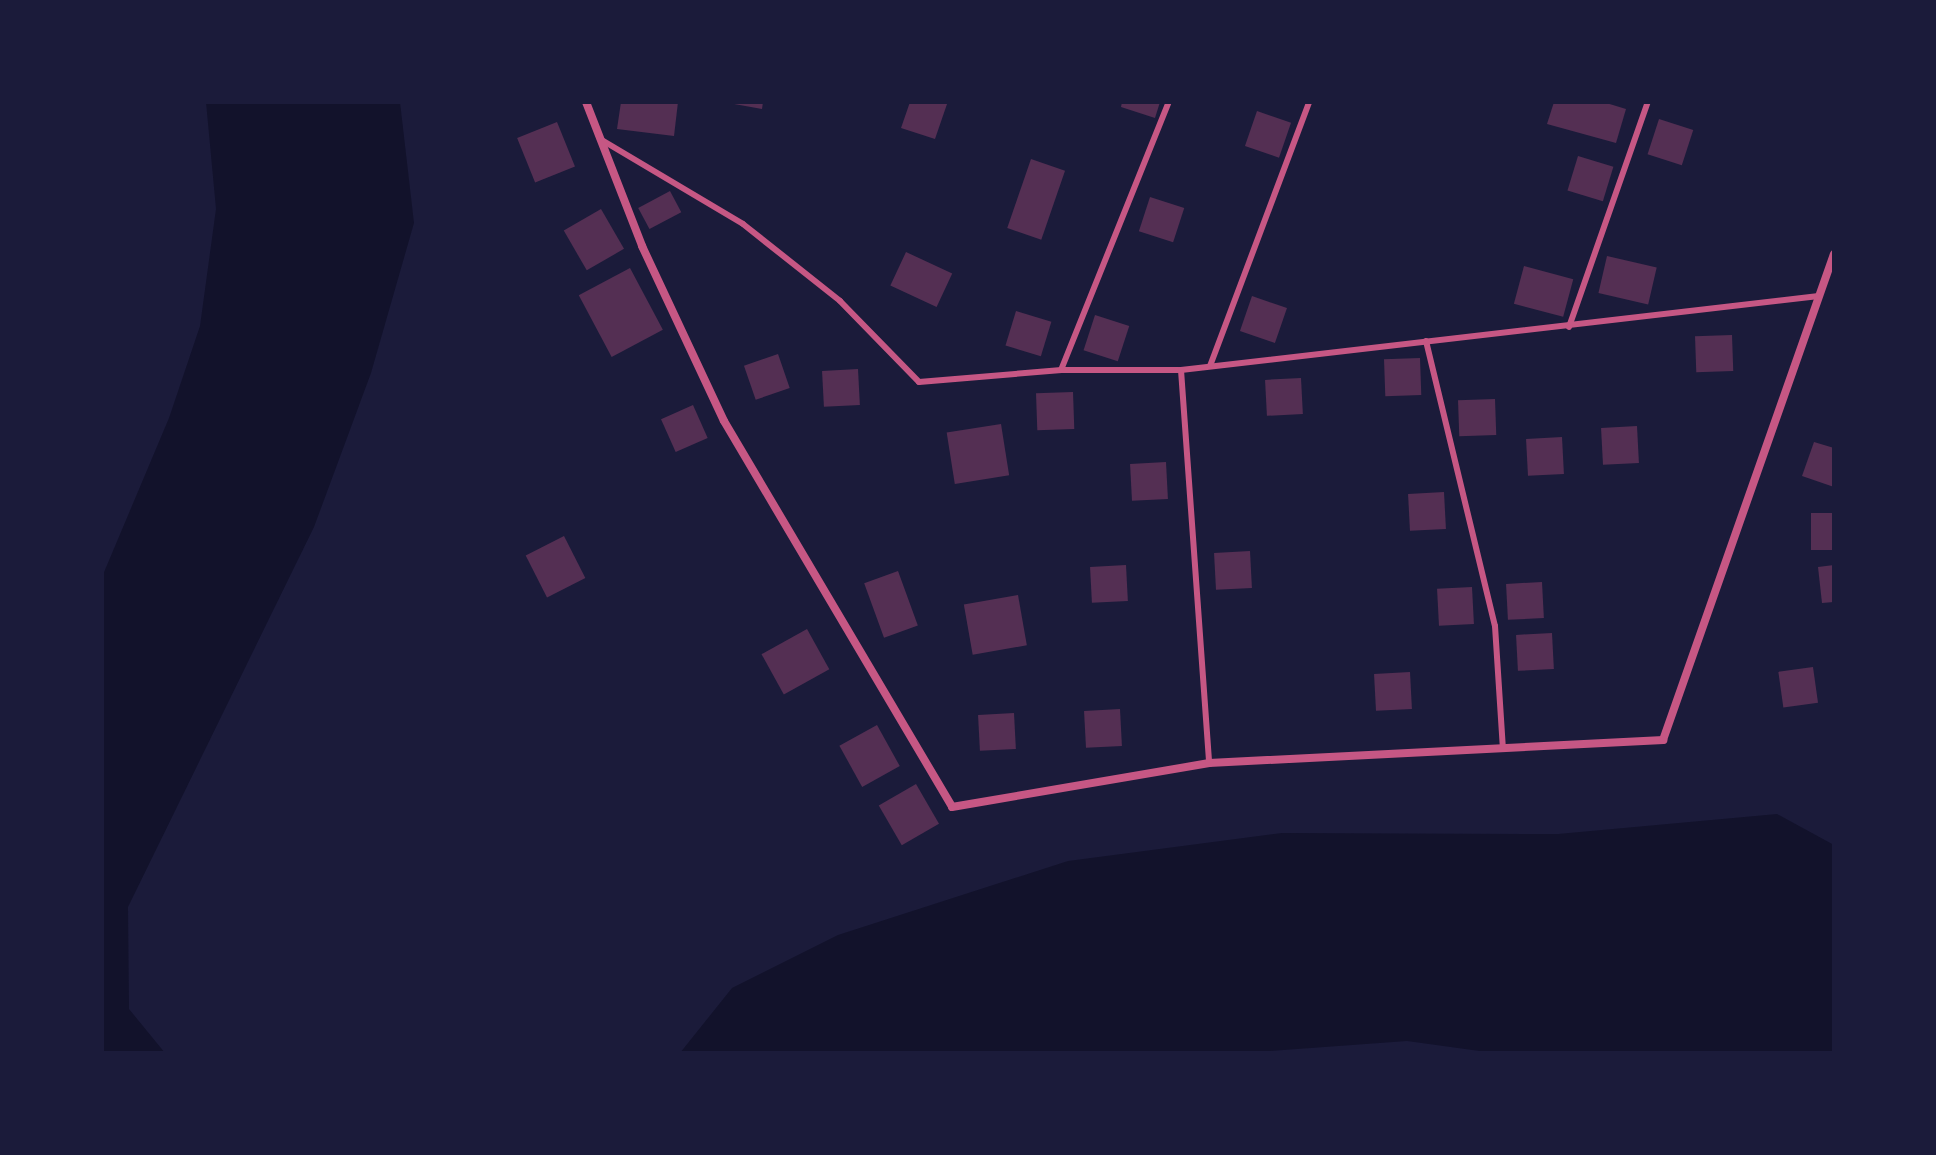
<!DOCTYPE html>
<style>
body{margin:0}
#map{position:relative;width:1936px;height:1155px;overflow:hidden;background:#1b1b3a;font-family:"Nunito Sans",sans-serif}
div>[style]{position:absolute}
.water>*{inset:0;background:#12122b}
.building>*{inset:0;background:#542f53;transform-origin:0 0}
.service>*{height:6px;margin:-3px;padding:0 3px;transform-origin:3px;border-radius:3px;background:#c65784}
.minor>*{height:8px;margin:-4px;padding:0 4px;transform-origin:4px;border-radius:4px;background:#c65784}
span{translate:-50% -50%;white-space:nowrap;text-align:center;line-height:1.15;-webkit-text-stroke:8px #1b1b3a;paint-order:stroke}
.frame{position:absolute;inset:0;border:104px solid #1b1b3a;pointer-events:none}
</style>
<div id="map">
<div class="water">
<div style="clip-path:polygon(206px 102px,400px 102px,414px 223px,371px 373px,314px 527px,128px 907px,129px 1009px,165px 1053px,102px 1053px,102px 577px,169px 418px,200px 326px,216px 209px)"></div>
<div style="clip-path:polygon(1777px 814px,1834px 845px,1834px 1053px,1494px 1053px,1407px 1041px,1244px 1053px,680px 1053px,732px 988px,838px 935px,1068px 861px,1282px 833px,1558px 834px)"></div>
</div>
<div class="building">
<div style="clip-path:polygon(621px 102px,678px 102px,674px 136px,617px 129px)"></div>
<div style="clip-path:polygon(723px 102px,763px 102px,762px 109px)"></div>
<div style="clip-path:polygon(910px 102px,947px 104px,935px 139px,901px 128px)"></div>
<div style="clip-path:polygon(1122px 102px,1160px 102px,1155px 118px,1121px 107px)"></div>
<div style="clip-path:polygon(1554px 102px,1603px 102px,1626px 109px,1616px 143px,1547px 124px)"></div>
<div style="left:1257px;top:111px;width:36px;height:37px;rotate:19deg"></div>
<div style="left:1659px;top:119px;width:36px;height:37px;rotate:18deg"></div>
<div style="left:557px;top:122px;width:48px;height:43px;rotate:68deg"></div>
<div style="left:1578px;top:156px;width:37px;height:36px;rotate:17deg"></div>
<div style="left:1031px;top:159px;width:36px;height:73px;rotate:19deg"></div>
<div style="left:670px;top:191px;width:24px;height:36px;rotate:62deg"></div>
<div style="left:1150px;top:197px;width:36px;height:36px;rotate:18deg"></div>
<div style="left:601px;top:209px;width:46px;height:43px;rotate:60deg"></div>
<div style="left:906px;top:252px;width:51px;height:37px;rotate:25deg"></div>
<div style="left:1607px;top:256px;width:51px;height:38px;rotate:13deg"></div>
<div style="left:1524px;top:266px;width:51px;height:39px;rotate:15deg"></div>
<div style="left:630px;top:268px;width:70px;height:58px;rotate:62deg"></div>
<div style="left:1252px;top:296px;width:37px;height:37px;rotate:19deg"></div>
<div style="left:1016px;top:311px;width:37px;height:36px;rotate:17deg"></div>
<div style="left:1095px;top:315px;width:36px;height:37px;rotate:18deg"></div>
<div style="left:1732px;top:335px;width:36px;height:37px;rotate:88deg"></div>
<div style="left:778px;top:354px;width:36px;height:36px;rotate:71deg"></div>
<div style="left:1420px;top:358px;width:37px;height:36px;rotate:88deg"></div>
<div style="left:858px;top:369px;width:36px;height:36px;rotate:87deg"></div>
<div style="left:1301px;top:378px;width:36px;height:36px;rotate:87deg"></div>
<div style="left:1073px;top:392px;width:37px;height:37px;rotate:88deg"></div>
<div style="left:1495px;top:399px;width:36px;height:37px;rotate:88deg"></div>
<div style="left:693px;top:405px;width:36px;height:35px;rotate:66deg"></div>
<div style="left:1001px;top:424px;width:52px;height:55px;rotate:81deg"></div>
<div style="left:1637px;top:426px;width:37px;height:36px;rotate:87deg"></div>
<div style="left:1562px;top:437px;width:37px;height:36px;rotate:87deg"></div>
<div style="clip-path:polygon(1814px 442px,1834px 448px,1834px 487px,1802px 476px)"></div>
<div style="left:1166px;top:462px;width:37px;height:36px;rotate:87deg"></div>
<div style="left:1444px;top:492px;width:37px;height:36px;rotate:87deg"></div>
<div style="left:1834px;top:513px;width:37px;height:23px;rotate:90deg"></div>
<div style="left:564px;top:536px;width:47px;height:43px;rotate:63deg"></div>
<div style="left:1250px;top:551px;width:37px;height:36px;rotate:87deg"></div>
<div style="left:1126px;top:565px;width:36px;height:36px;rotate:87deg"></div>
<div style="clip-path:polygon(1834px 565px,1834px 602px,1822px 603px,1818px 567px)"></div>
<div style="left:898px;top:571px;width:58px;height:36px;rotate:70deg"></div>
<div style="left:1542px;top:582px;width:36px;height:36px;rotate:87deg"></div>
<div style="left:1472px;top:587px;width:37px;height:35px;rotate:87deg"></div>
<div style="left:1018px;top:595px;width:51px;height:55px;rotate:80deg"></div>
<div style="left:807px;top:629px;width:46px;height:52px;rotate:61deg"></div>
<div style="left:1552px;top:633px;width:36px;height:36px;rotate:87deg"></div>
<div style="left:1813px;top:667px;width:36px;height:35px;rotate:82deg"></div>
<div style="left:1410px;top:672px;width:37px;height:36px;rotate:87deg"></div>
<div style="left:1120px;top:709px;width:37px;height:36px;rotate:87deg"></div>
<div style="left:1014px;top:713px;width:36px;height:36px;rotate:87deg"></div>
<div style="left:877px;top:725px;width:47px;height:43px;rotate:61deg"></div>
<div style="left:916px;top:784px;width:46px;height:43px;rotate:60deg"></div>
</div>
<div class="service">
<div style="left:600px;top:139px;width:166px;rotate:30.7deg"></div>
<div style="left:743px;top:224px;width:124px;rotate:38.4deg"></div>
<div style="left:840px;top:301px;width:113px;rotate:45.7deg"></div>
<div style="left:919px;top:382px;width:143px;rotate:-4.8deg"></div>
<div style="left:1061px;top:370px;width:120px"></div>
<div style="left:1181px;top:370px;width:642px;rotate:-6.62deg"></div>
<div style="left:1569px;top:327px;width:238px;rotate:-70.7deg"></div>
<div style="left:1426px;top:341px;width:293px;rotate:76.4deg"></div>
<div style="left:1495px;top:626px;width:123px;rotate:86.3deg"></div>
<div style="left:1210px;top:366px;width:282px;rotate:-69.4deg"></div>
<div style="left:1061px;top:370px;width:289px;rotate:-68.1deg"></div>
<div style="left:1181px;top:370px;width:394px;rotate:85.9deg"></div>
</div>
<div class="minor">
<div style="left:586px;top:102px;width:155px;rotate:68.7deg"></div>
<div style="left:642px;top:246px;width:193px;rotate:64.9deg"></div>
<div style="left:724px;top:421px;width:448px;rotate:59.4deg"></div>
<div style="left:952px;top:807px;width:261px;rotate:-9.7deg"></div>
<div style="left:1209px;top:763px;width:455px;rotate:-2.9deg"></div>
<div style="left:1663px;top:740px;width:515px;rotate:-70.62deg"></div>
</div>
<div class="frame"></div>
</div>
